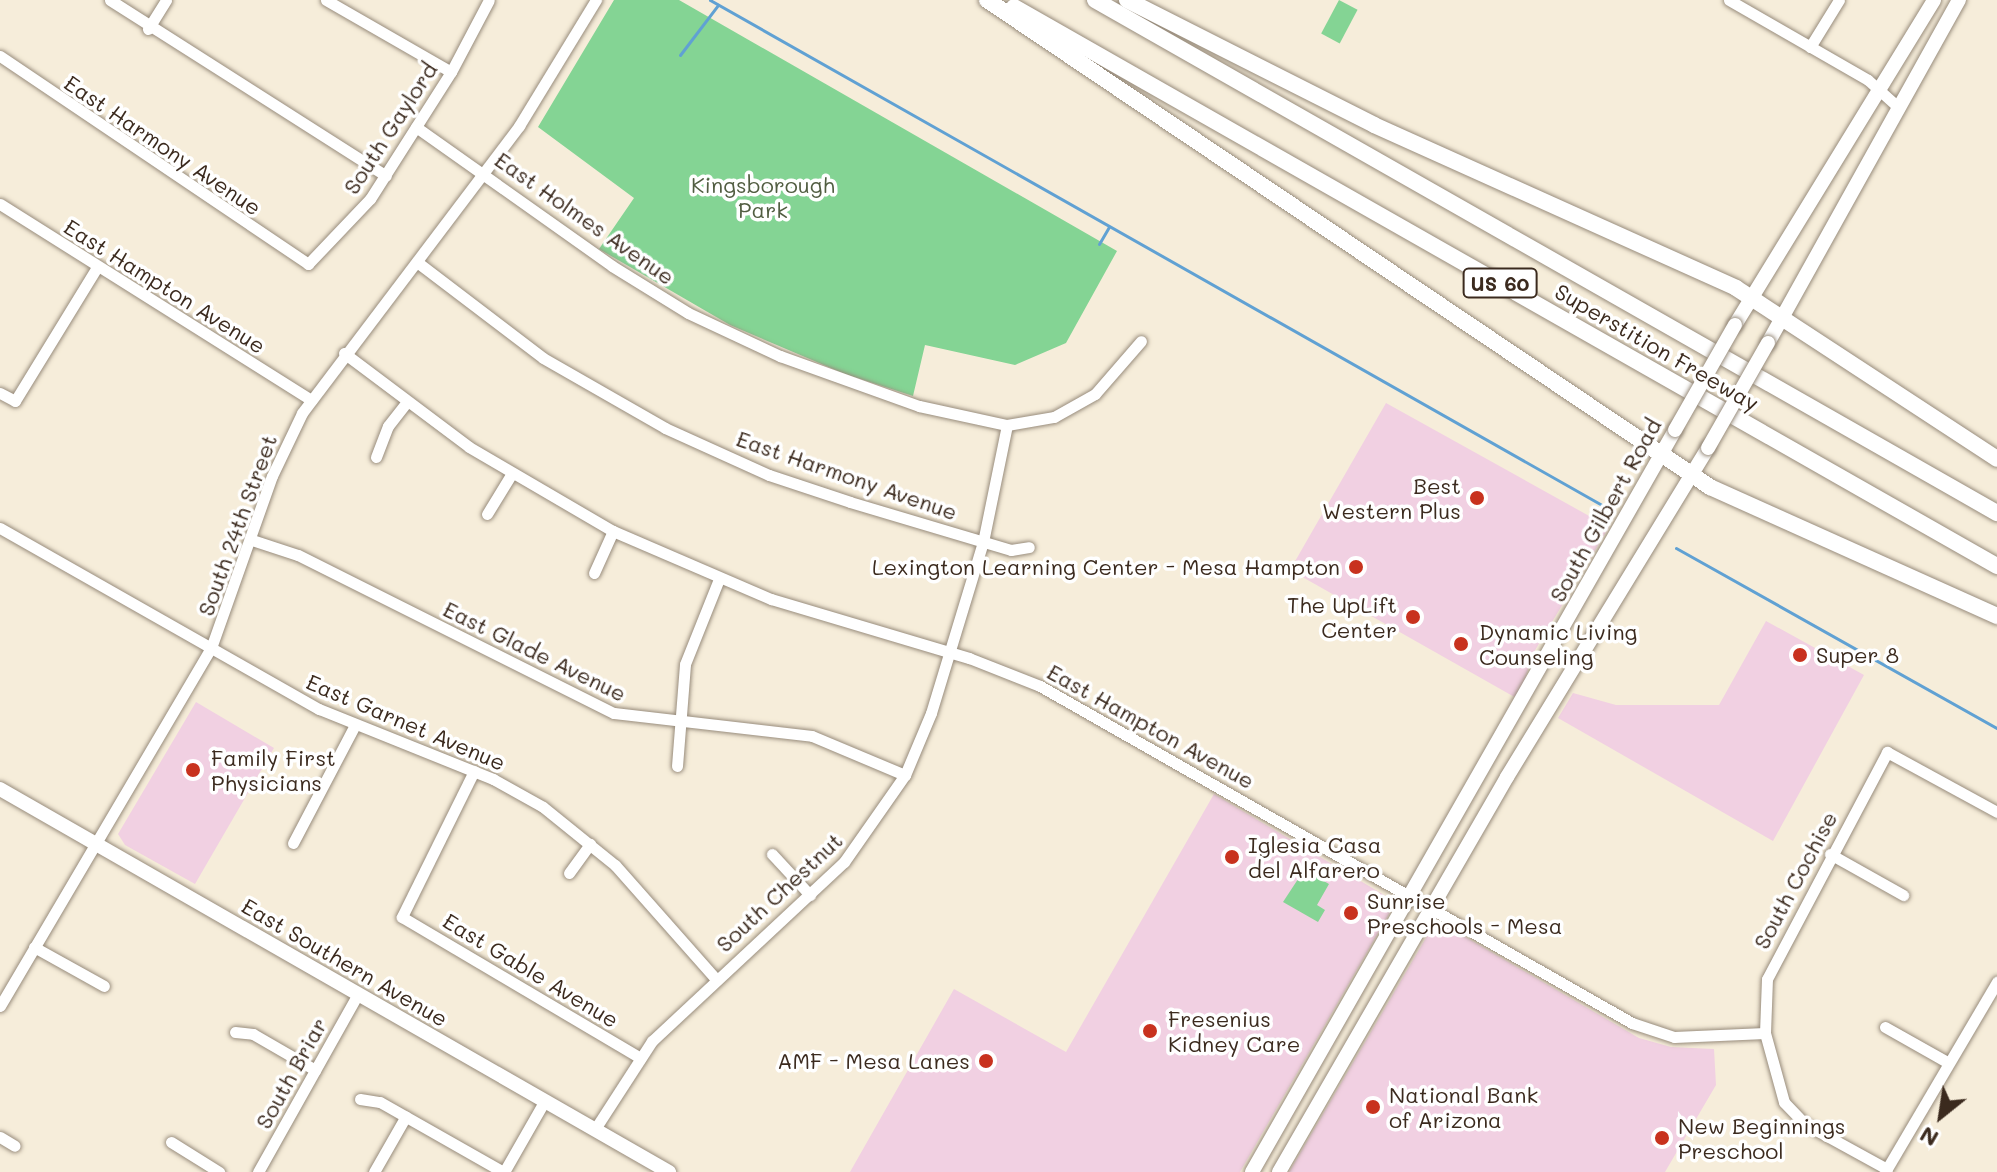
<!DOCTYPE html>
<style>
body{margin:0}
#map{position:relative;width:1997px;height:1172px;overflow:hidden;background:#f6edda;font-family:Mali,sans-serif}
div>[style]{position:absolute}
.built>*{inset:0;background:#f1d0e2}
.green>*{inset:0;background:#84d494;transform-origin:0 0}
.stream>*{height:3px;margin:-1.5px;padding:0 1.5px;transform-origin:1.5px;border-radius:1.5px;background:#60a1d3}
.roads{filter:drop-shadow(0 0 2px #988c7c) drop-shadow(0 0 2px #988c7c)}
.minor>*{height:11px;margin:-5.5px;padding:0 5.5px;transform-origin:5.5px;border-radius:5.5px;background:#fff}
.major>*{height:14px;margin:-7px;padding:0 7px;transform-origin:7px;border-radius:7px;background:#fff}
.highway>*{height:16px;margin:-8px;padding:0 8px;transform-origin:8px;border-radius:8px;background:#fff}
.bridges{filter:drop-shadow(0 0 2px #988c7c) drop-shadow(0 0 2px #988c7c)}
.major-bridge>*{height:14px;margin:-7px;padding:0 7px;transform-origin:7px;border-radius:7px;background:#fff}
.dots>*{width:22px;height:22px;translate:-50% -50%;box-sizing:border-box;border:4px solid #fff;border-radius:50%}
span{translate:-50% -50%;white-space:nowrap;text-align:center;line-height:1.15;-webkit-text-stroke:7px #fff;paint-order:stroke}
.shield-label span{padding:2px 6px;background:#fff;border:2px solid;border-radius:6px;-webkit-text-stroke-width:0}
.shield-label{font-size:20px;color:#3b2a1e;font-weight:700}
.street-label{font-size:22px;color:#3b2a1e}
.park-label{font-size:22px;color:#515d41}
.poi-label{font-size:22px;color:#3b2a1e}
.right{translate:-100% -50%;text-align:right}
.left{translate:0 -50%;text-align:left}
.north{position:absolute;left:1901px;top:1076px;width:80px;height:80px;-webkit-text-stroke:6px #fff;paint-order:stroke;rotate:210deg;font-size:22px;font-weight:700;line-height:32px;text-align:center;color:#3b2a1e}
.north::after{content:'';display:block;margin:auto;width:28px;height:36px;background:#3b2a1e;clip-path:polygon(50% 0,100% 100%,50% 72%,0 100%)}
</style>
<div id="map">
<div class="built">
<div style="clip-path:polygon(1386px 403px,1609px 527px,1534px 652px,1518px 699px,1290px 570px)"></div>
<div style="clip-path:polygon(1766px 621px,1864px 675px,1773px 841px,1558px 718px,1573px 693px,1616px 705px,1719px 705px)"></div>
<div style="clip-path:polygon(196px 702px,274px 748px,195px 884px,125px 845px,118px 834px)"></div>
<div style="clip-path:polygon(1214px 794px,1396px 902px,1240px 1172px,850px 1172px,954px 989px,1066px 1052px)"></div>
<div style="clip-path:polygon(1434px 924px,1443px 924px,1639px 1038px,1671px 1047px,1714px 1049px,1716px 1085px,1665px 1172px,1289px 1172px)"></div>
</div>
<div class="green">
<div style="clip-path:polygon(614px 0,679px 0,1117px 251px,1066px 343px,1015px 365px,925px 345px,913px 396px,845px 374px,730px 325px,599px 249px,634px 198px,538px 127px)"></div>
<div style="left:1339px;top:0;width:21px;height:38px;rotate:28deg"></div>
<div style="clip-path:polygon(1304px 870px,1329px 884px,1317px 905px,1325px 910px,1318px 922px,1283px 902px)"></div>
</div>
<div class="stream">
<div style="left:710px;top:0;width:1031px;rotate:29.52deg"></div>
<div style="left:680px;top:55px;width:63px;rotate:-52.8deg"></div>
<div style="left:1099px;top:244px;width:20px;rotate:-60deg"></div>
<div style="left:1676px;top:548px;width:368px;rotate:29.3deg"></div>
</div>
<div class="roads">
<div class="minor">
<div style="left:110px;top:0;width:327px;rotate:32.5deg"></div>
<div style="left:326px;top:0;width:144px;rotate:29.9deg"></div>
<div style="left:1729px;top:0;width:160px;rotate:29.9deg"></div>
<div style="left:1868px;top:80px;width:40px;rotate:42deg"></div>
<div style="left:148px;top:29px;width:34px;rotate:-58deg"></div>
<div style="left:1810px;top:47px;width:55px;rotate:-58.3deg"></div>
<div style="left:0;top:56px;width:372px;rotate:34deg"></div>
<div style="left:308px;top:264px;width:90px;rotate:-46.4deg"></div>
<div style="left:370px;top:199px;width:151px;rotate:-57.5deg"></div>
<div style="left:451px;top:72px;width:81px;rotate:-62.2deg"></div>
<div style="left:416px;top:127px;width:240px;rotate:35.3deg"></div>
<div style="left:612px;top:266px;width:89px;rotate:31.7deg"></div>
<div style="left:688px;top:313px;width:102px;rotate:25.1deg"></div>
<div style="left:780px;top:356px;width:148px;rotate:19.8deg"></div>
<div style="left:919px;top:406px;width:90px;rotate:12.2deg"></div>
<div style="left:1007px;top:425px;width:48px;rotate:-9.7deg"></div>
<div style="left:1054px;top:417px;width:47px;rotate:-29.3deg"></div>
<div style="left:1095px;top:394px;width:70px;rotate:-49deg"></div>
<div style="left:0;top:204px;width:368px;rotate:32.2deg"></div>
<div style="left:417px;top:262px;width:158px;rotate:37.3deg"></div>
<div style="left:543px;top:358px;width:141px;rotate:29.8deg"></div>
<div style="left:665px;top:428px;width:114px;rotate:24.3deg"></div>
<div style="left:769px;top:475px;width:85px;rotate:18.4deg"></div>
<div style="left:850px;top:502px;width:168px;rotate:16.6deg"></div>
<div style="left:1011px;top:550px;width:18px;rotate:-9deg"></div>
<div style="left:344px;top:353px;width:156px;rotate:36.9deg"></div>
<div style="left:469px;top:447px;width:167px;rotate:30.3deg"></div>
<div style="left:613px;top:531px;width:172px;rotate:23.3deg"></div>
<div style="left:771px;top:599px;width:207px;rotate:16.6deg"></div>
<div style="left:969px;top:658px;width:76px;rotate:21.5deg"></div>
<div style="left:1040px;top:686px;width:681px;rotate:29.65deg"></div>
<div style="left:1632px;top:1023px;width:44px;rotate:18.4deg"></div>
<div style="left:1674px;top:1037px;width:91px;rotate:-2.5deg"></div>
<div style="left:0;top:393px;width:17px;rotate:28deg"></div>
<div style="left:15px;top:401px;width:155px;rotate:-58.5deg"></div>
<div style="left:376px;top:457px;width:33px;rotate:-69deg"></div>
<div style="left:388px;top:426px;width:31px;rotate:-52deg"></div>
<div style="left:487px;top:514px;width:48px;rotate:-58.6deg"></div>
<div style="left:0;top:528px;width:367px;rotate:29.6deg"></div>
<div style="left:319px;top:709px;width:188px;rotate:21.9deg"></div>
<div style="left:493px;top:779px;width:57px;rotate:29.2deg"></div>
<div style="left:543px;top:807px;width:92px;rotate:38.9deg"></div>
<div style="left:615px;top:865px;width:151px;rotate:48.5deg"></div>
<div style="left:252px;top:540px;width:48px;rotate:18.1deg"></div>
<div style="left:298px;top:555px;width:353px;rotate:26.6deg"></div>
<div style="left:614px;top:713px;width:199px;rotate:6.6deg"></div>
<div style="left:812px;top:736px;width:101px;rotate:22.8deg"></div>
<div style="left:594px;top:573px;width:46px;rotate:-65.7deg"></div>
<div style="left:677px;top:766px;width:102px;rotate:-85.5deg"></div>
<div style="left:685px;top:664px;width:92px;rotate:-68.2deg"></div>
<div style="left:474px;top:771px;width:163px;rotate:116.3deg"></div>
<div style="left:402px;top:917px;width:277px;rotate:30.6deg"></div>
<div style="left:293px;top:843px;width:133px;rotate:-62.3deg"></div>
<div style="left:772px;top:854px;width:56px;rotate:47.2deg"></div>
<div style="left:1830px;top:854px;width:84px;rotate:29.3deg"></div>
<div style="left:569px;top:873px;width:36px;rotate:-54deg"></div>
<div style="left:34px;top:947px;width:80px;rotate:29.1deg"></div>
<div style="left:0;top:1006px;width:416px;rotate:-59.5deg"></div>
<div style="left:211px;top:648px;width:182px;rotate:-70.5deg"></div>
<div style="left:272px;top:476px;width:70px;rotate:-64.5deg"></div>
<div style="left:302px;top:413px;width:360px;rotate:-52.9deg"></div>
<div style="left:519px;top:126px;width:148px;rotate:-58.6deg"></div>
<div style="left:1885px;top:1027px;width:73px;rotate:29.4deg"></div>
<div style="left:235px;top:1032px;width:18px;rotate:6deg"></div>
<div style="left:253px;top:1034px;width:72px;rotate:30.1deg"></div>
<div style="left:360px;top:1099px;width:20px;rotate:9deg"></div>
<div style="left:380px;top:1102px;width:142px;rotate:29.6deg"></div>
<div style="left:595px;top:1129px;width:105px;rotate:-57.1deg"></div>
<div style="left:652px;top:1041px;width:262px;rotate:-43deg"></div>
<div style="left:844px;top:862px;width:106px;rotate:-55deg"></div>
<div style="left:905px;top:775px;width:67px;rotate:-67.2deg"></div>
<div style="left:931px;top:713px;width:179px;rotate:-73.1deg"></div>
<div style="left:983px;top:542px;width:119px;rotate:-78.4deg"></div>
<div style="left:0;top:1137px;width:17px;rotate:31deg"></div>
<div style="left:171px;top:1142px;width:57px;rotate:32deg"></div>
<div style="left:1887px;top:1169px;width:94px;rotate:-151.2deg"></div>
<div style="left:1805px;top:1124px;width:30px;rotate:-134deg"></div>
<div style="left:1784px;top:1102px;width:72px;rotate:-105.4deg"></div>
<div style="left:1765px;top:1033px;width:54px;rotate:-87.9deg"></div>
<div style="left:1767px;top:979px;width:257px;rotate:-62.1deg"></div>
<div style="left:1887px;top:752px;width:125px;rotate:28.6deg"></div>
<div style="left:258px;top:1172px;width:204px;rotate:-60.7deg"></div>
<div style="left:374px;top:1172px;width:64px;rotate:-60.3deg"></div>
<div style="left:504px;top:1172px;width:83px;rotate:-60.3deg"></div>
<div style="left:1885px;top:1172px;width:221px;rotate:-59.5deg"></div>
</div>
<div class="major">
<div style="left:1735px;top:325px;width:381px;rotate:-58.5deg"></div>
<div style="left:1768px;top:343px;width:393px;rotate:-60.9deg"></div>
<div style="left:0;top:789px;width:771px;rotate:29.79deg"></div>
<div style="left:1252px;top:1172px;width:854px;rotate:-60.31deg"></div>
<div style="left:1279px;top:1172px;width:456px;rotate:-60deg"></div>
<div style="left:1507px;top:777px;width:386px;rotate:-58.6deg"></div>
</div>
<div class="highway">
<div style="left:987px;top:0;width:872px;rotate:33.96deg"></div>
<div style="left:1710px;top:487px;width:315px;rotate:24.2deg"></div>
<div style="left:1095px;top:0;width:1038px;rotate:29.63deg"></div>
<div style="left:1127px;top:0;width:277px;rotate:26.8deg"></div>
<div style="left:1374px;top:125px;width:397px;rotate:24.2deg"></div>
<div style="left:1736px;top:288px;width:312px;rotate:33.2deg"></div>
<div style="left:1014px;top:7px;width:1131px;rotate:29.63deg"></div>
</div>
</div>
<div class="bridges">
<div class="major-bridge">
<div style="left:1675px;top:430px;width:121px;rotate:-60.3deg"></div>
<div style="left:1708px;top:448px;width:121px;rotate:-60.3deg"></div>
</div>
</div>
<div class="dots">
<div style="left:1477px;top:498px;background:#c8321e"></div>
<div style="left:1356px;top:567px;background:#c8321e"></div>
<div style="left:1413px;top:617px;background:#c8321e"></div>
<div style="left:1461px;top:644px;background:#c8321e"></div>
<div style="left:1800px;top:655px;background:#c8321e"></div>
<div style="left:193px;top:770px;background:#c8321e"></div>
<div style="left:1232px;top:857px;background:#c8321e"></div>
<div style="left:1351px;top:913px;background:#c8321e"></div>
<div style="left:1150px;top:1031px;background:#c8321e"></div>
<div style="left:986px;top:1061px;background:#c8321e"></div>
<div style="left:1373px;top:1107px;background:#c8321e"></div>
<div style="left:1662px;top:1138px;background:#c8321e"></div>
</div>
<div class="shield-label">
<span style="left:1500px;top:283px">US 60</span>
</div>
<div class="street-label">
<span style="left:390px;top:128px;rotate:-57deg">South Gaylord</span>
<span style="left:163px;top:145px;rotate:34deg">East Harmony Avenue</span>
<span style="left:585px;top:218px;rotate:35deg">East Holmes Avenue</span>
<span style="left:165px;top:286px;rotate:32deg">East Hampton Avenue</span>
<span style="left:1657px;top:347px;rotate:30deg">Superstition Freeway</span>
<span style="left:847px;top:475px;rotate:19deg">East Harmony Avenue</span>
<span style="left:1605px;top:510px;rotate:-61deg">South Gilbert Road</span>
<span style="left:237px;top:525px;rotate:-70deg">South 24th Street</span>
<span style="left:535px;top:651px;rotate:26deg">East Glade Avenue</span>
<span style="left:406px;top:722px;rotate:23deg">East Garnet Avenue</span>
<span style="left:1151px;top:726px;rotate:29deg">East Hampton Avenue</span>
<span style="left:1795px;top:880px;rotate:-62deg">South Cochise</span>
<span style="left:779px;top:892px;rotate:-43deg">South Chestnut</span>
<span style="left:345px;top:962px;rotate:30deg">East Southern Avenue</span>
<span style="left:531px;top:970px;rotate:31deg">East Gable Avenue</span>
<span style="left:291px;top:1073px;rotate:-61deg">South Briar</span>
</div>
<div class="park-label">
<span style="left:763px;top:197px">Kingsborough<br>Park</span>
</div>
<div class="poi-label">
<span class="right" style="left:1461px;top:498px">Best<br>Western Plus</span>
<span class="right" style="left:1340px;top:567px">Lexington Learning Center - Mesa Hampton</span>
<span class="right" style="left:1397px;top:617px">The UpLift<br>Center</span>
<span class="left" style="left:1479px;top:644px">Dynamic Living<br>Counseling</span>
<span class="left" style="left:1816px;top:655px">Super 8</span>
<span class="left" style="left:211px;top:770px">Family First<br>Physicians</span>
<span class="left" style="left:1248px;top:857px">Iglesia Casa<br>del Alfarero</span>
<span class="left" style="left:1367px;top:913px">Sunrise<br>Preschools - Mesa</span>
<span class="left" style="left:1168px;top:1031px">Fresenius<br>Kidney Care</span>
<span class="right" style="left:970px;top:1061px">AMF - Mesa Lanes</span>
<span class="left" style="left:1389px;top:1107px">National Bank<br>of Arizona</span>
<span class="left" style="left:1678px;top:1138px">New Beginnings<br>Preschool</span>
</div>
<div class="north">N</div>
</div>
